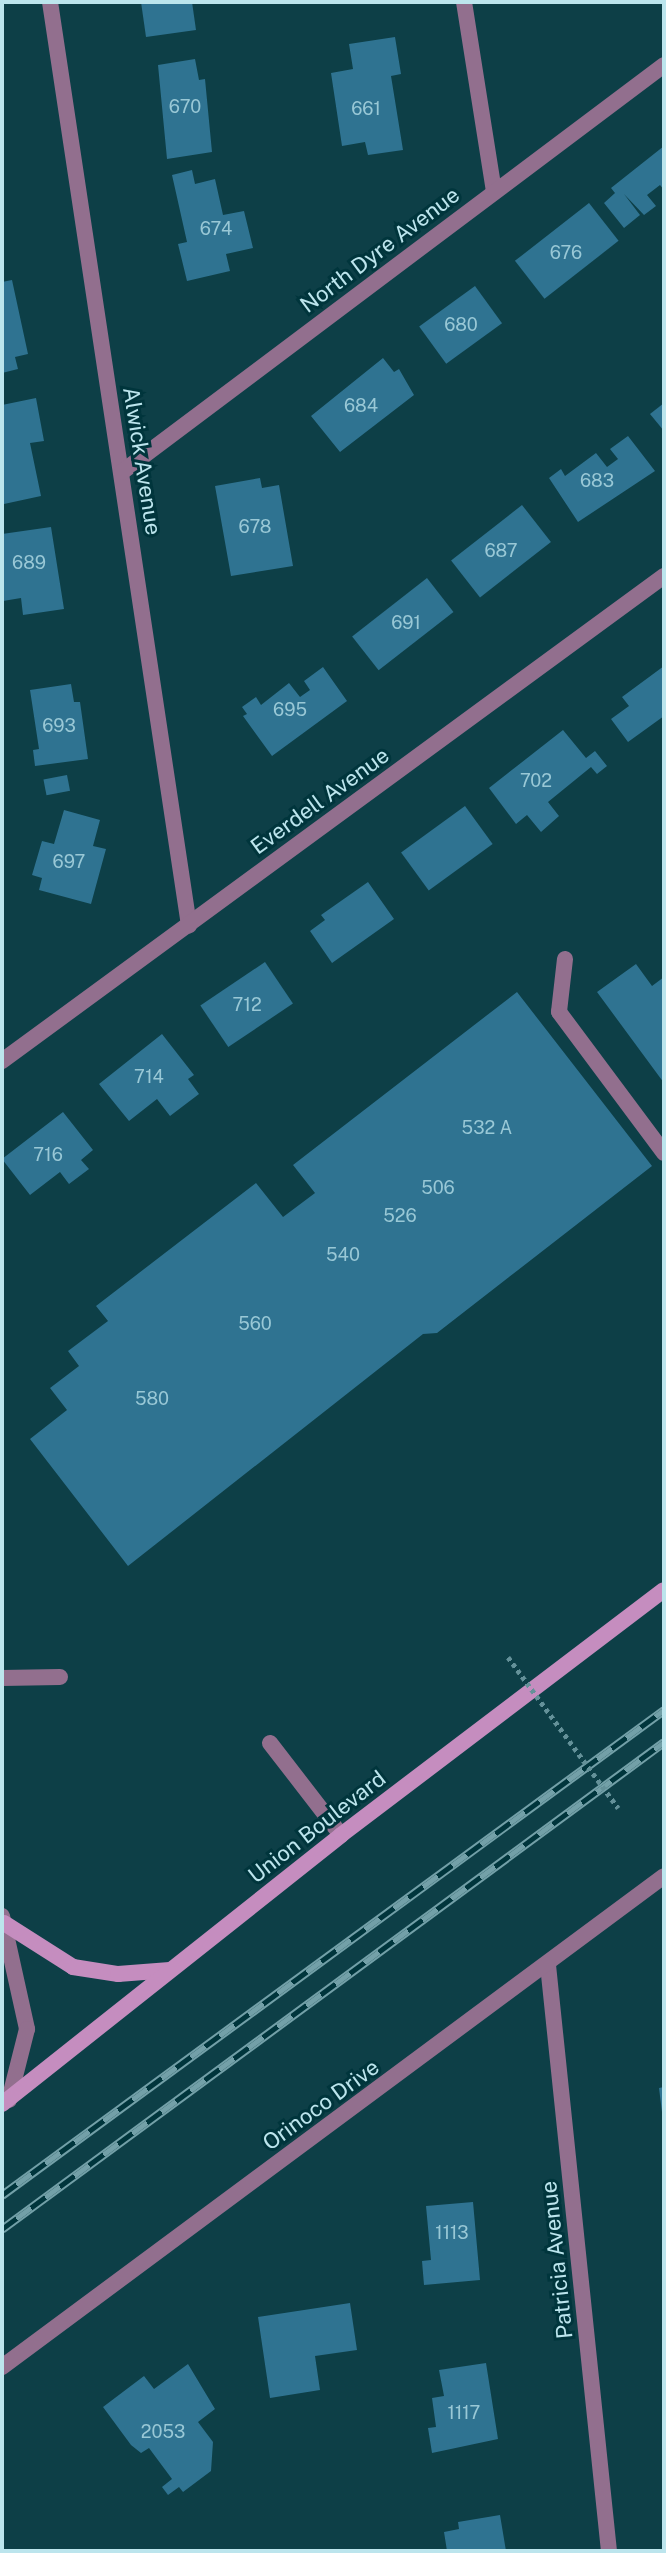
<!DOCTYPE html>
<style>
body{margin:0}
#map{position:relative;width:666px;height:2553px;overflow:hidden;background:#0d3f47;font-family:"Public Sans",sans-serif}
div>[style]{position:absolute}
.building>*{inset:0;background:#2f7391;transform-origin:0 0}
.service>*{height:16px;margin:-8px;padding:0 8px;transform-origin:8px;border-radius:8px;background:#926f8e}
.minor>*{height:16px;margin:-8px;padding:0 8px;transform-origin:8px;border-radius:8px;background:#926f8e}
.tertiary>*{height:16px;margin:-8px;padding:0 8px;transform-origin:8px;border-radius:8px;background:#926f8e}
.secondary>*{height:16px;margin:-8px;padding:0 8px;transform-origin:8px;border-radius:8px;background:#c58dbf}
.rail>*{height:9px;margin-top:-4.5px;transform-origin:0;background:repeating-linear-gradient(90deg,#00353c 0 18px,#73a0a8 0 36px);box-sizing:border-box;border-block:2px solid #73a0a8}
.path-bridge>*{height:5px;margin-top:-2.5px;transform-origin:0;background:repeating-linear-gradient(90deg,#649199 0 4px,transparent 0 8px)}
span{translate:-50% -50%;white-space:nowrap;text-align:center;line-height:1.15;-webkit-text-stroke:6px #00353c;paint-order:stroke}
.number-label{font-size:18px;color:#99c8d6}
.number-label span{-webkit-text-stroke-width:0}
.street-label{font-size:22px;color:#bce5ed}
.frame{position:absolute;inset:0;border:4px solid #bce5ed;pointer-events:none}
</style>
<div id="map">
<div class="building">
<div style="clip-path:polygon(141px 2px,192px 2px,196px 30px,146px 37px)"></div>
<div style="clip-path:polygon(395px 37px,401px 74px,391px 76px,403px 150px,368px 155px,365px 142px,342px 146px,331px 73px,353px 69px,349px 44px)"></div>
<div style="clip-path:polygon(195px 59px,199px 80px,205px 79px,212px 152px,167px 159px,158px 65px)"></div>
<div style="clip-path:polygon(664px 146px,664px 190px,660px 185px,647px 195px,656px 206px,644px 215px,624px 194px,640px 215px,624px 228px,604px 203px,615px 193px,611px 188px)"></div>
<div style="clip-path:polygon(192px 170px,195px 184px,215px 179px,223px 215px,244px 211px,253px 248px,226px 254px,230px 271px,187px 281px,178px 244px,187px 242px,172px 175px)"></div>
<div style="left:589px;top:203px;width:48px;height:94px;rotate:52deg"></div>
<div style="clip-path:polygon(12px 280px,28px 354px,15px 357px,18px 369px,2px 373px,2px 282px)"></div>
<div style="left:475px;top:286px;width:46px;height:69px;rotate:54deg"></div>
<div style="clip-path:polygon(383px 358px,394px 372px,399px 369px,414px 395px,340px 452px,311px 416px)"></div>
<div style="clip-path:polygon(36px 398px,44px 441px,30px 443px,41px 496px,4px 504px,2px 405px)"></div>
<div style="clip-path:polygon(664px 403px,664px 431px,650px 414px)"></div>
<div style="clip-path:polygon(628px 436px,655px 471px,578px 522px,549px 478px,561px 469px,565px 476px,596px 453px,607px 467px,618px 459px,610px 449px)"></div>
<div style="clip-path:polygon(260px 478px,262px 488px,279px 485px,293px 566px,231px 576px,215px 486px)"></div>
<div style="left:522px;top:505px;width:47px;height:90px;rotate:52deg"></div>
<div style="clip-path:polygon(51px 527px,64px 609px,23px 615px,21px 598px,3px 601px,2px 534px)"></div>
<div style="left:427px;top:578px;width:43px;height:95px;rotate:52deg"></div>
<div style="clip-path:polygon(664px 666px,664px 716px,628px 742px,611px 719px,629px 706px,622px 697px)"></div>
<div style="clip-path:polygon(323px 667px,347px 701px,272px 756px,243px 716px,247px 714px,242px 707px,256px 697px,261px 705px,289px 683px,300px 697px,310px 690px,304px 681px)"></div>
<div style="clip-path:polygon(71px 684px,74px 702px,80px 702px,88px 759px,35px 766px,33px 750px,39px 749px,30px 690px)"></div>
<div style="clip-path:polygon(563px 730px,586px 758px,595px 751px,607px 766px,597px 774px,591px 767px,548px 802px,559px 816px,541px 832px,527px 815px,516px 824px,489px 788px)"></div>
<div style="left:67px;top:775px;width:16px;height:24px;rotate:79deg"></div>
<div style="left:465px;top:806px;width:47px;height:79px;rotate:54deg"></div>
<div style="clip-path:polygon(64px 810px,100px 820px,93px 846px,106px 849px,91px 904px,39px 890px,42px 878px,32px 875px,42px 841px,54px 844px)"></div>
<div style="clip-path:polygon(368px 882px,394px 919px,332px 963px,310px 931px,325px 920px,321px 915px)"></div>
<div style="left:265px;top:962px;width:50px;height:78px;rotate:56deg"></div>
<div style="clip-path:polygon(636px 964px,652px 986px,664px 977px,664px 1083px,597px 992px)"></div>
<div style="clip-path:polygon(517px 992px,652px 1166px,437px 1333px,423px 1334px,128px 1566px,30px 1439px,67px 1410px,50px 1388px,79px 1366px,68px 1351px,108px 1321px,96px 1306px,256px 1183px,283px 1217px,315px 1193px,293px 1165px)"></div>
<div style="clip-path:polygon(162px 1034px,194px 1075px,188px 1079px,199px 1094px,170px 1116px,157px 1099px,129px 1121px,99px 1084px)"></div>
<div style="clip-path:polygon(63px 1112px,93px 1150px,81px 1160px,89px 1169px,69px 1184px,60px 1172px,30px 1195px,2px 1159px)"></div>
<div style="clip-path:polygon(664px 2087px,664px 2112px,662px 2112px,659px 2088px)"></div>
<div style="clip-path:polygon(473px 2202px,480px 2280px,424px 2285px,422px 2261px,431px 2260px,426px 2206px)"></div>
<div style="clip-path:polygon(350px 2303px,357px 2350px,315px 2356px,320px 2390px,270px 2398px,258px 2317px)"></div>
<div style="clip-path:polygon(486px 2363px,498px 2439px,432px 2453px,428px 2428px,436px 2427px,432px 2398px,444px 2396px,439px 2370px)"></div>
<div style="clip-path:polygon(188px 2364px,215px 2409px,198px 2422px,213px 2442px,211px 2471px,183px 2492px,179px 2487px,168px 2495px,162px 2487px,172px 2479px,149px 2448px,141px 2453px,131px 2445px,103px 2407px,144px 2376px,154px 2389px)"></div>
<div style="clip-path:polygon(500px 2515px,506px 2551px,447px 2551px,444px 2532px,459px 2529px,458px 2522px)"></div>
</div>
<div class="service">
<div style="left:565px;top:959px;width:53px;rotate:96.5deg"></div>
<div style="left:559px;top:1012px;width:176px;rotate:53.3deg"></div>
<div style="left:2px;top:1678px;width:58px;rotate:-1deg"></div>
<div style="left:270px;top:1743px;width:116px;rotate:52.3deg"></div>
</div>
<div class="minor">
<div style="left:50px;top:2px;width:934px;rotate:81.44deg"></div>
<div style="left:464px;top:2px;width:192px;rotate:81deg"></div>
<div style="left:122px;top:472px;width:678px;rotate:-36.9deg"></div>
<div style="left:2px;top:1061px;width:821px;rotate:-36.23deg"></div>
<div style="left:2px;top:1916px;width:116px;rotate:77.5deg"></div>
<div style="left:27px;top:2029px;width:73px;rotate:104.2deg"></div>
<div style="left:548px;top:1965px;width:589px;rotate:84.06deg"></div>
</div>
<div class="tertiary">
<div style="left:2px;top:2367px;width:824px;rotate:-36.56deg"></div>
</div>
<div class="secondary">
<div style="left:4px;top:1923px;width:82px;rotate:32.5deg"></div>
<div style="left:73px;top:1967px;width:46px;rotate:8.8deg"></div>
<div style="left:118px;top:1974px;width:52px;rotate:-4.4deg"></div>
<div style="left:2px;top:2104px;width:433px;rotate:-38.4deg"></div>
<div style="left:341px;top:1835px;width:405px;rotate:-37.2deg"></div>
</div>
<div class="rail">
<div style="left:2px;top:2195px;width:821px;rotate:-36.23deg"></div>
<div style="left:2px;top:2229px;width:822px;rotate:-36.34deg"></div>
</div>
<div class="path-bridge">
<div style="left:508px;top:1657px;width:187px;rotate:53.9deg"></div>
</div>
<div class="number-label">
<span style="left:185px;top:107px">670</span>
<span style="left:366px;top:109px">661</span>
<span style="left:216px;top:229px">674</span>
<span style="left:566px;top:253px">676</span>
<span style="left:461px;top:325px">680</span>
<span style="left:361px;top:406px">684</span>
<span style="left:597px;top:481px">683</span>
<span style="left:255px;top:527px">678</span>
<span style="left:501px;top:551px">687</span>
<span style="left:29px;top:563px">689</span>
<span style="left:406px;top:623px">691</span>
<span style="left:290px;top:710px">695</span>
<span style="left:59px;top:726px">693</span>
<span style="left:536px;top:781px">702</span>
<span style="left:69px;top:862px">697</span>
<span style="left:247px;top:1005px">712</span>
<span style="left:149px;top:1077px">714</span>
<span style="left:487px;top:1128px">532 A</span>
<span style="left:48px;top:1155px">716</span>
<span style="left:438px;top:1188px">506</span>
<span style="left:400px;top:1216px">526</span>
<span style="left:343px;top:1255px">540</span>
<span style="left:255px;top:1324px">560</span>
<span style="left:152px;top:1399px">580</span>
<span style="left:452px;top:2233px">1113</span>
<span style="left:464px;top:2413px">1117</span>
<span style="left:163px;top:2432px">2053</span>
</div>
<div class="street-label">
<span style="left:380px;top:250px;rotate:-37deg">North Dyre Avenue</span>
<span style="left:142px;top:461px;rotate:81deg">Alwick Avenue</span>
<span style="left:320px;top:801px;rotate:-36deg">Everdell Avenue</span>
<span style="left:317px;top:1827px;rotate:-38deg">Union Boulevard</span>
<span style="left:321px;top:2105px;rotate:-36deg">Orinoco Drive</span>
<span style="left:557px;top:2260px;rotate:-96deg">Patricia Avenue</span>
</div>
<div class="frame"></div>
</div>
